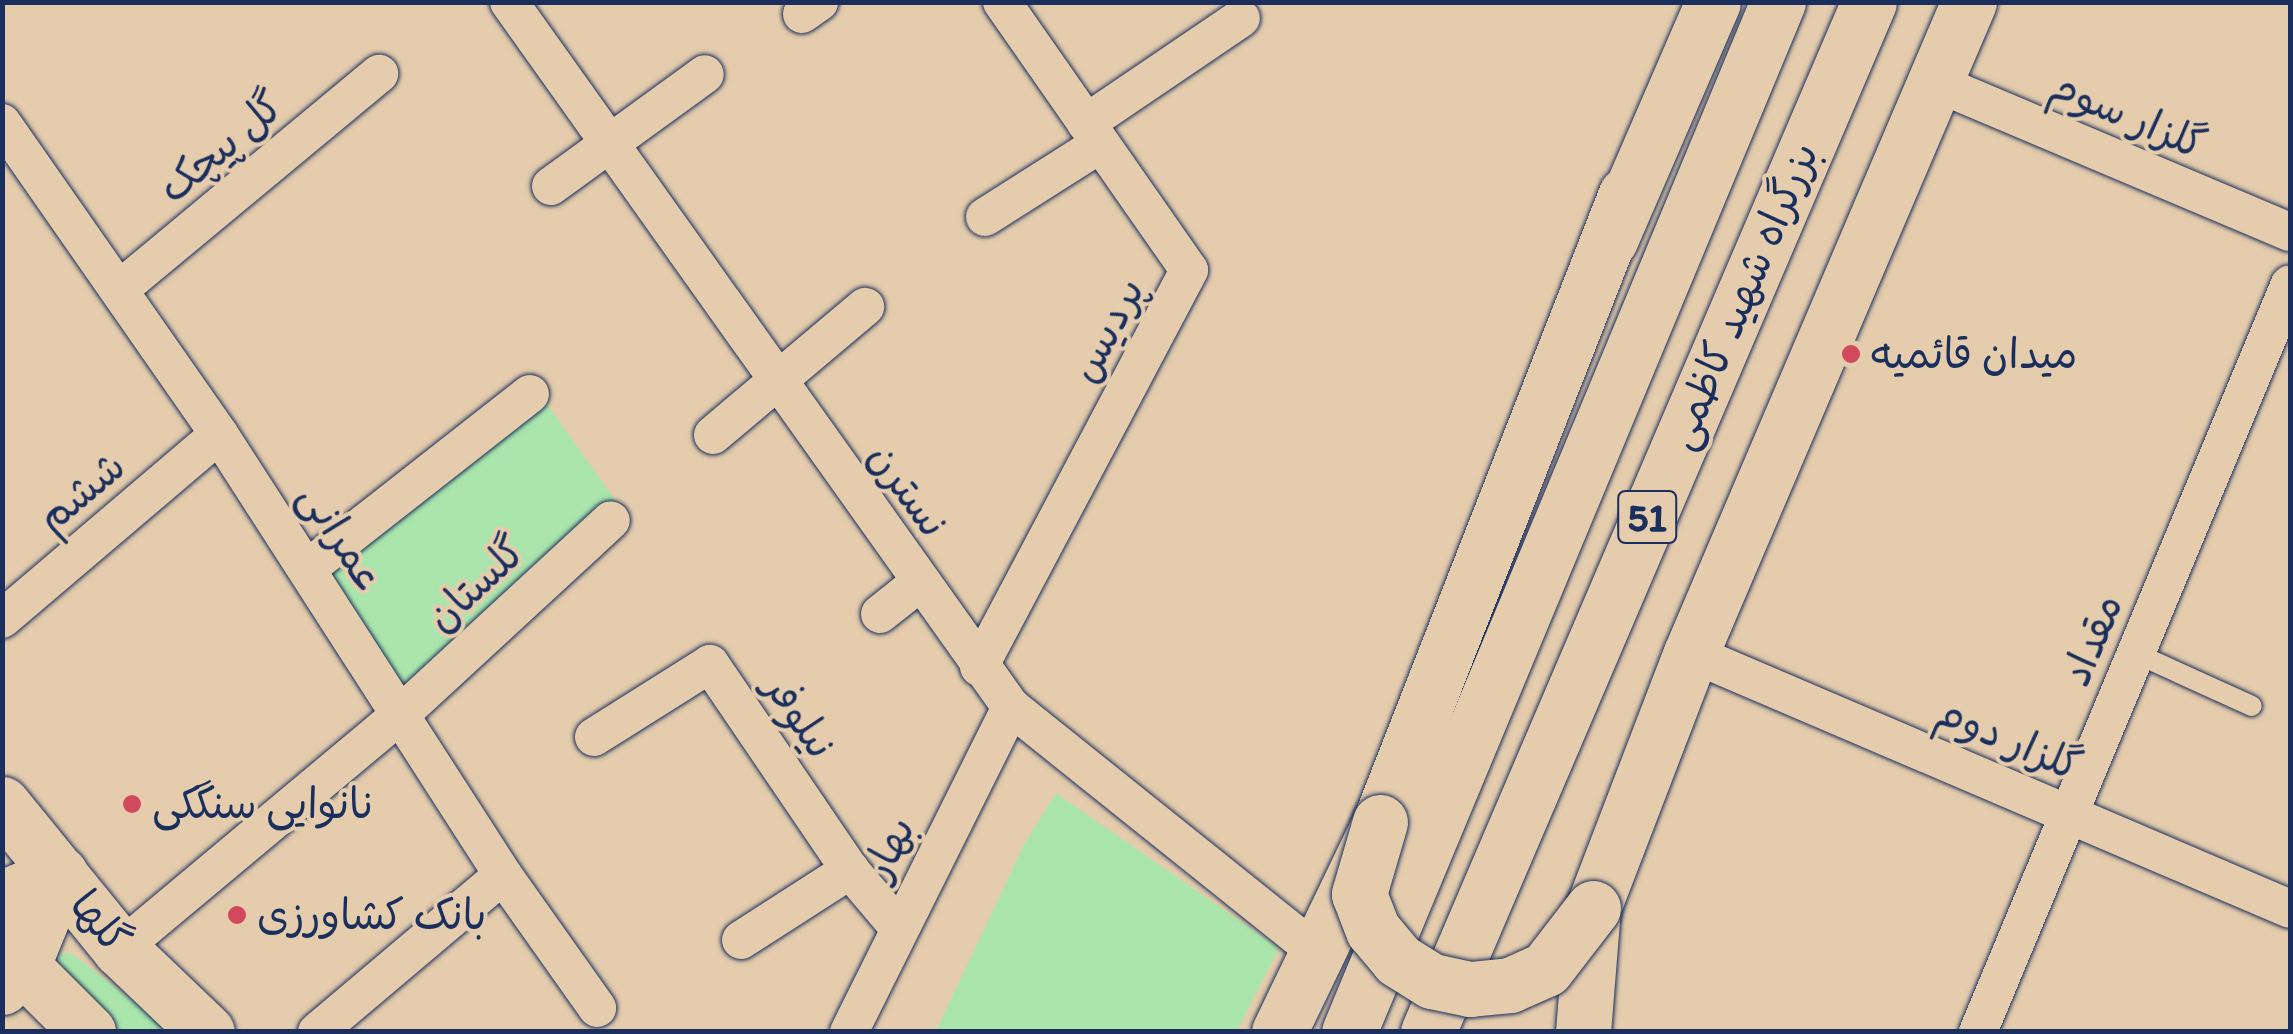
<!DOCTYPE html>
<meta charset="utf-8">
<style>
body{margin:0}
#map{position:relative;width:2293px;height:1034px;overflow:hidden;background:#e4ccac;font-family:Itim,"Playpen Sans Arabic",sans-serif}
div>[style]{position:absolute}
.green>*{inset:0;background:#aae6ac}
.roads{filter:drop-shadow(0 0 2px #1b2f5e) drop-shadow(0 0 2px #1b2f5e)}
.service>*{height:20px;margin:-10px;padding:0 10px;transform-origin:10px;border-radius:10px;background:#e4ccac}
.minor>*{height:38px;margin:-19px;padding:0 19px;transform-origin:19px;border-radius:19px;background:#e4ccac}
.secondary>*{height:55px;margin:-27.5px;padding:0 27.5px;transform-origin:27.5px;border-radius:27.5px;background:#e4ccac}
.primary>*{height:55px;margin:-27.5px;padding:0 27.5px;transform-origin:27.5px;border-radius:27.5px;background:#e4ccac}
.trunk>*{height:55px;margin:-27.5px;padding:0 27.5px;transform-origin:27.5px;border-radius:27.5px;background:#e4ccac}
.bridges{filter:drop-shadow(0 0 2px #1b2f5e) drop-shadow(0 0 2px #1b2f5e)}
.primary-bridge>*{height:55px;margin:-27.5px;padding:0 27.5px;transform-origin:27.5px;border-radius:27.5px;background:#e4ccac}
.dots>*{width:28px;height:28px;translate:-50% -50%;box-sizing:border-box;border:5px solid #e4ccac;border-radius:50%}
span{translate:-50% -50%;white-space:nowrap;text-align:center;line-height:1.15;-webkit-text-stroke:8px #e4ccac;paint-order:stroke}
.shield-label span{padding:2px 8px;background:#e4ccac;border:2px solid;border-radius:8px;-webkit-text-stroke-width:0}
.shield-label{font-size:40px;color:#1b2f5e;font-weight:700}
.street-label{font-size:42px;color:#1b2f5e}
.poi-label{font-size:42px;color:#1b2f5e}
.left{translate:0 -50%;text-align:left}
.frame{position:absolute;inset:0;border:5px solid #1b2f5e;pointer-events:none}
</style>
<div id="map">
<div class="green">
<div style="clip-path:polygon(541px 396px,616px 501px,404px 692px,324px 571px)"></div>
<div style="clip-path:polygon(1056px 793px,1279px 948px,1237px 1031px,936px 1031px,1025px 843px)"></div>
<div style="clip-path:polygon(58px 953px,71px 953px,172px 1031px,121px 1031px,62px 973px)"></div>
</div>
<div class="roads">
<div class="service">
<div style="left:2135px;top:653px;width:128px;rotate:24.4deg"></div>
</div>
<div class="minor">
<div style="left:509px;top:2px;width:865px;rotate:54.55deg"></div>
<div style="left:1011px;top:707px;width:392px;rotate:38.7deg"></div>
<div style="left:802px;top:14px;width:21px;rotate:-35deg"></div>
<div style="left:1932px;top:81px;width:389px;rotate:22.9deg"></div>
<div style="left:2px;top:123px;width:379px;rotate:55.1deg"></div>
<div style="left:219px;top:434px;width:525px;rotate:57.22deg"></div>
<div style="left:503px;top:875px;width:163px;rotate:54.7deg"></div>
<div style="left:1086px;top:123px;width:187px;rotate:-34.1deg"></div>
<div style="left:551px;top:186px;width:190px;rotate:-36deg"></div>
<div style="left:985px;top:217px;width:136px;rotate:-32.4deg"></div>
<div style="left:120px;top:289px;width:337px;rotate:-39.7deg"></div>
<div style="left:713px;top:435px;width:199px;rotate:-40.1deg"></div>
<div style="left:308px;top:568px;width:282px;rotate:-38.1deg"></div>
<div style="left:880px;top:614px;width:50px;rotate:-38.5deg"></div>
<div style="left:2px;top:619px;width:285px;rotate:-40.4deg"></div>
<div style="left:1691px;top:653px;width:651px;rotate:23.14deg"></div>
<div style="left:979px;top:667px;width:449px;rotate:-62.1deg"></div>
<div style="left:1189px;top:270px;width:327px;rotate:-124.9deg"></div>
<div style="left:594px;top:737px;width:137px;rotate:-32.2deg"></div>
<div style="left:710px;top:664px;width:249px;rotate:55.8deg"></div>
<div style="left:850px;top:870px;width:76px;rotate:49.8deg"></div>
<div style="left:741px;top:940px;width:130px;rotate:-32.7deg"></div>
<div style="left:120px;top:949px;width:368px;rotate:-39.9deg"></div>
<div style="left:402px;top:713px;width:284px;rotate:-42.7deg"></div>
<div style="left:317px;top:1032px;width:243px;rotate:-40.2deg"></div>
<div style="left:849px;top:1032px;width:363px;rotate:-63.5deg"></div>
<div style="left:1978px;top:1032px;width:810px;rotate:-67.36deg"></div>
</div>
<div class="secondary">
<div style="left:2px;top:804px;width:187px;rotate:50.9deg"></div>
<div style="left:120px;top:949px;width:120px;rotate:43.7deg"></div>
<div style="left:2px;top:898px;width:63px;rotate:-22.5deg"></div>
<div style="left:2px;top:946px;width:122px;rotate:45deg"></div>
<div style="left:2px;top:987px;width:28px;rotate:-45deg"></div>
<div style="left:22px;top:967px;width:100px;rotate:-67.8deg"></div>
</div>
<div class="primary">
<div style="left:1279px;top:1032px;width:233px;rotate:-64.3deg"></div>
<div style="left:1380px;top:822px;width:674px;rotate:-68.61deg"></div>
<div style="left:1583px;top:1032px;width:124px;rotate:-85.4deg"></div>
<div style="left:1593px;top:908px;width:273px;rotate:-69deg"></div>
<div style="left:1691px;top:653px;width:708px;rotate:-66.88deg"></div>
</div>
<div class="trunk">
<div style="left:1610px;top:240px;width:259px;rotate:-66.6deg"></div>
<div style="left:1349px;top:1032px;width:1116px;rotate:-67.39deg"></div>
<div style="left:1428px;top:1032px;width:1120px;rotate:-66.82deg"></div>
</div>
</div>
<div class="bridges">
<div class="primary-bridge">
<div style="left:1380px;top:822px;width:75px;rotate:106.3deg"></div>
<div style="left:1359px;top:894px;width:39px;rotate:69deg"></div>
<div style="left:1373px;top:930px;width:39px;rotate:50deg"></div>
<div style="left:1398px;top:960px;width:40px;rotate:32deg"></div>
<div style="left:1432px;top:981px;width:39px;rotate:12deg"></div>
<div style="left:1470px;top:989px;width:40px;rotate:-5.7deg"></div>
<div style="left:1510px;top:985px;width:39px;rotate:-24deg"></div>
<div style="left:1546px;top:969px;width:77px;rotate:-52.4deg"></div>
</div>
</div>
<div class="dots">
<div style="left:1851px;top:354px;background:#d1495b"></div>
<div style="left:132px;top:804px;background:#d1495b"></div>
<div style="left:237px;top:915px;background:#d1495b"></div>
</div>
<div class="shield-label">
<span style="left:1647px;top:517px">51</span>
</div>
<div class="street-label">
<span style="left:2128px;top:115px;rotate:23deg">گلزار سوم</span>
<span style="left:221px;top:147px;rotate:-40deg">گل پیچک</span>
<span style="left:1742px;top:296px;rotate:-67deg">بزرگراه شهید کاظمی</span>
<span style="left:1107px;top:330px;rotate:-62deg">پردیس</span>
<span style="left:908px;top:490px;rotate:54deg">نسترن</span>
<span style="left:81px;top:492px;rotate:-40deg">ششم</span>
<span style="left:342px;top:538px;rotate:57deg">عمرانی</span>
<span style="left:476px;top:584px;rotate:-43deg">گلستان</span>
<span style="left:2092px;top:640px;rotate:-67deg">مقداد</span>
<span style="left:800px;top:716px;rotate:56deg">نیلوفر</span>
<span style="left:2009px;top:739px;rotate:23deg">گلزار دوم</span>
<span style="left:889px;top:848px;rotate:-63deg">بهار</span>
<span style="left:100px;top:922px;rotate:50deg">گلها</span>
</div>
<div class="poi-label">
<span class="left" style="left:1871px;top:354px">میدان قائمیه</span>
<span class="left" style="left:152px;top:804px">نانوایی سنگکی</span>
<span class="left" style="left:257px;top:915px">بانک کشاورزی</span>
</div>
<div class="frame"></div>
</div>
